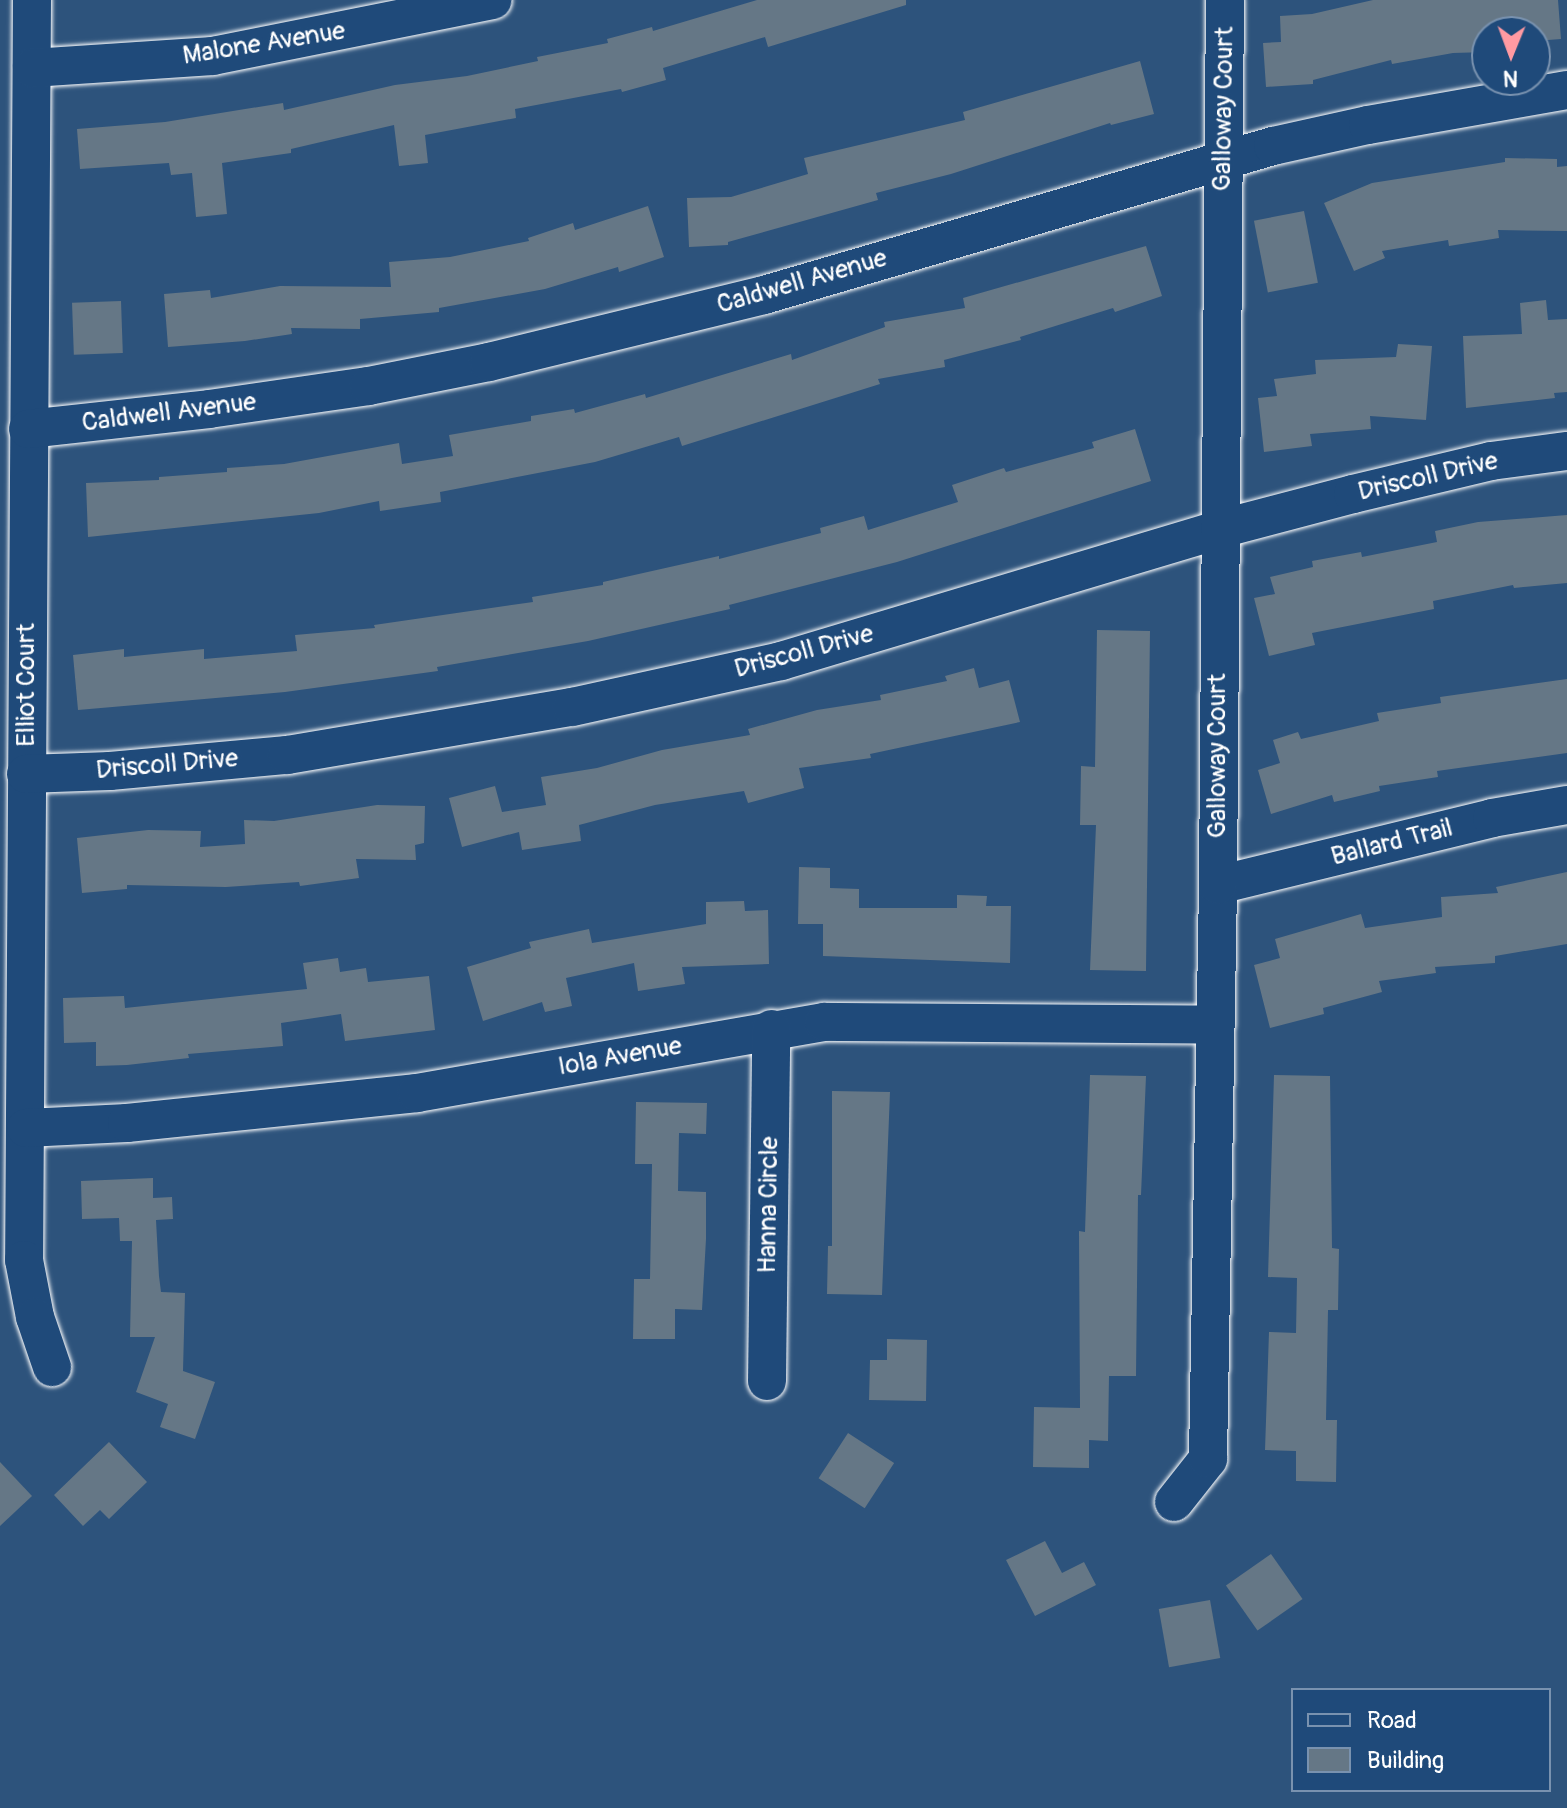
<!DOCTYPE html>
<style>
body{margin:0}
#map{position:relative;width:1567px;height:1808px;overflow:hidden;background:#2d537c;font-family:Pangolin,sans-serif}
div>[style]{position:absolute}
.building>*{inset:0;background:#657786;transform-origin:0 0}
.roads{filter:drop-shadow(0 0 2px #fff) drop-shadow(0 0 2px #fff)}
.minor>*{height:38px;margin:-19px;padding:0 19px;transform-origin:19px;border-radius:19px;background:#1f4a7a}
span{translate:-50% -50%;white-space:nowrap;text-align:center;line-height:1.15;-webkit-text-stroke:6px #1f4a7a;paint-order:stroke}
.street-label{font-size:26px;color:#fff}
.legend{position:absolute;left:1291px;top:1688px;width:260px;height:104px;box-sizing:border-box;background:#1f4a7a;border:2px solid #7992af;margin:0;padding:10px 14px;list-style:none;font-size:24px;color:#fff}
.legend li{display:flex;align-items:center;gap:16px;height:40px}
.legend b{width:40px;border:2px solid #7992af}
.north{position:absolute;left:1471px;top:16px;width:80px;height:80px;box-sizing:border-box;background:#1f4a7a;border:2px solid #7992af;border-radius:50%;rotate:181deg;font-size:22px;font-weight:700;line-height:32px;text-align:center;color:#fff}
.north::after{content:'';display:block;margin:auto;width:28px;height:36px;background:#ff9aa2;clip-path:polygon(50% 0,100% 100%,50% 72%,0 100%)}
</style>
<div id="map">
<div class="building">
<div style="clip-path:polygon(757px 0,906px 0,906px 5px,768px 47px,765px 37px,663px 68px,666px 80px,622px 92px,621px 89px,515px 109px,516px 118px,425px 135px,428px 163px,399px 166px,394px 125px,291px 149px,291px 153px,222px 163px,227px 214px,196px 217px,192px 173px,171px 175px,169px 163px,80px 169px,77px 129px,165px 122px,283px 103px,284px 110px,395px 85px,467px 76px,538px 61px,537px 57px,608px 43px,607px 39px,652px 27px,653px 31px)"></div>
<div style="clip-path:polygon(1373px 0,1558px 0,1561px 39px,1535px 41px,1535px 32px,1487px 32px,1487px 52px,1453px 53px,1392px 64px,1391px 60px,1313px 80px,1313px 84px,1266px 87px,1263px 43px,1281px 42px,1280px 16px,1312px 14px)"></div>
<div style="clip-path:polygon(1140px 61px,1154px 114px,1111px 125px,1110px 123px,951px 174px,876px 193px,878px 200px,728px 242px,728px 245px,689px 247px,687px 198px,731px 197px,808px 174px,804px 158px,965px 120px,963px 112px)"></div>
<div style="clip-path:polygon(1505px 158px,1557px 159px,1557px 167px,1567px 166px,1567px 231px,1498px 230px,1499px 238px,1449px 246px,1448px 240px,1382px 251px,1385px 258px,1354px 271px,1324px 203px,1372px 183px,1505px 162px)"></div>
<div style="clip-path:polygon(648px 206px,664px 257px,619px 272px,618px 267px,545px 289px,439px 308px,439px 312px,360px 319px,360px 329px,291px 328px,292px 334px,245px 341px,168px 347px,164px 294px,210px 290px,211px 298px,280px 286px,391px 287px,389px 262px,450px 257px,529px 241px,528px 238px,573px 223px,575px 230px)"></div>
<div style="left:1304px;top:211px;width:73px;height:51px;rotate:79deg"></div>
<div style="clip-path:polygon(1146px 246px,1162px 296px,1115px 312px,1113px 308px,1020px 337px,1021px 340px,944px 360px,945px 367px,878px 379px,880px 384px,682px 446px,679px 437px,595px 462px,440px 492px,441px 502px,380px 511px,379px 501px,319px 513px,88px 537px,86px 483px,159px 480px,159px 477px,227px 472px,227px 468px,284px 464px,399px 443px,402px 464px,453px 456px,449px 435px,531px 421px,531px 416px,574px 409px,575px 413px,645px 394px,646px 398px,791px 354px,792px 360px,885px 327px,884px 322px,965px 308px,963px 298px)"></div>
<div style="clip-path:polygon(1546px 300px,1548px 320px,1567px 319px,1567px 392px,1554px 393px,1555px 398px,1466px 408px,1463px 336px,1522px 334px,1520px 303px)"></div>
<div style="left:121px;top:301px;width:52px;height:49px;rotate:88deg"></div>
<div style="clip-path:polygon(1398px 344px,1432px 346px,1426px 420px,1370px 416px,1371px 429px,1310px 434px,1312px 446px,1264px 452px,1258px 398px,1277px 396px,1274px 379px,1316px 374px,1315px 360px,1396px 357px)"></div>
<div style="clip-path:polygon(1135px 429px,1151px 481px,897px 562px,729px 605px,730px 609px,588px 641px,437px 667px,438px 671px,285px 692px,78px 710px,73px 655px,124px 649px,124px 657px,204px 649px,204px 659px,297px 651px,295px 635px,375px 628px,374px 625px,533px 602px,532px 597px,603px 585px,603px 582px,719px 556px,719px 559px,821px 533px,820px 528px,864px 516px,868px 530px,958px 502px,952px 485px,1004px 468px,1006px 472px,1094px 448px,1092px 442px)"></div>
<div style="clip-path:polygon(1567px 515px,1567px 583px,1514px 588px,1513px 585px,1433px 601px,1434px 609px,1312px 633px,1315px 645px,1269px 656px,1254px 598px,1275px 594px,1270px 577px,1313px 567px,1312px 561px,1361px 552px,1362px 557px,1437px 542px,1435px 531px,1478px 522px)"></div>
<div style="clip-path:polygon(1097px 630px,1150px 631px,1146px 971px,1090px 970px,1096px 825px,1080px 825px,1081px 766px,1095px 767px)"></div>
<div style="clip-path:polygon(974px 668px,979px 688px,1009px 680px,1020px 722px,870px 754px,871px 758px,799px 768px,804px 788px,748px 803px,744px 791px,655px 805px,579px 825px,581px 841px,522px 850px,519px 832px,462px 847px,449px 798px,495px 786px,502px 812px,546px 805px,541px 777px,597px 768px,662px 750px,750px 735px,748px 729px,817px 710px,881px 700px,880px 695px,947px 681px,945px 676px)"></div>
<div style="clip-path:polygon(1567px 679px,1567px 753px,1437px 771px,1438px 777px,1379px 786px,1380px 791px,1334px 802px,1332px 795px,1271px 814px,1258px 770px,1280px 763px,1273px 740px,1298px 732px,1301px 739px,1379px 721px,1377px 713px,1441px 703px,1440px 697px)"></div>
<div style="clip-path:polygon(377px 805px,425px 806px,424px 843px,415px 845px,416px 860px,356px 859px,359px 878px,300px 886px,299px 882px,226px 887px,127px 885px,127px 889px,82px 893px,77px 838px,148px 830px,201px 831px,200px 847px,245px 844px,244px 820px,274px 821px)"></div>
<div style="clip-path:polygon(799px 867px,830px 868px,830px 888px,859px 889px,859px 908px,957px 908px,957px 895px,987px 896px,986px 906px,1011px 906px,1010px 963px,823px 956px,823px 924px,798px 924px)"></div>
<div style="clip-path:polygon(1567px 872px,1567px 944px,1495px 956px,1495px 963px,1435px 967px,1436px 973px,1379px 981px,1382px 992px,1323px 1008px,1324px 1014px,1270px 1028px,1254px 965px,1280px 958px,1275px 939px,1361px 914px,1365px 928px,1442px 917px,1441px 897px,1498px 893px,1496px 887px)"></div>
<div style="clip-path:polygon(744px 901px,745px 911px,768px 910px,769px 964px,682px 967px,685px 984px,638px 991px,634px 963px,566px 978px,572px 1006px,545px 1012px,542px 1002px,483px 1021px,467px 967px,531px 948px,529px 942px,589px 929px,592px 943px,706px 924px,706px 902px)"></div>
<div style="clip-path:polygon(338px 958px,340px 972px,366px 968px,368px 982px,429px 976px,435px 1030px,345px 1041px,341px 1014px,281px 1023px,283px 1046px,188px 1054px,189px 1058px,127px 1065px,96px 1066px,96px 1042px,64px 1043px,63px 998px,124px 996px,125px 1008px,307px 989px,303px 963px)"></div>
<div style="clip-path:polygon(1090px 1075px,1146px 1076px,1141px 1195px,1138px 1195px,1136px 1376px,1109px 1376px,1108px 1441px,1089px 1440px,1089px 1468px,1033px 1467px,1034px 1407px,1080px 1408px,1079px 1231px,1085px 1232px)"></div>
<div style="clip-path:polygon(1274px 1075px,1330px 1076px,1332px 1248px,1339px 1249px,1338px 1310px,1328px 1310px,1326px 1420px,1337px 1420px,1336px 1482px,1296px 1481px,1296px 1451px,1265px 1450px,1269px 1332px,1296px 1333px,1297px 1278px,1268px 1277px)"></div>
<div style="clip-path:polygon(832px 1091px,890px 1092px,882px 1295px,827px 1294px,828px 1246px,832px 1246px)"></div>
<div style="clip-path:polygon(636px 1102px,707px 1103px,706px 1134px,679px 1133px,678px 1191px,706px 1192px,706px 1239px,702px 1310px,675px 1309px,675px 1339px,633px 1339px,634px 1279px,650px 1279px,652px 1164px,635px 1164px)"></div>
<div style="clip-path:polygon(153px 1178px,153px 1198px,172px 1197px,173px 1219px,156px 1220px,159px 1276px,161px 1292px,185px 1293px,183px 1371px,215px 1382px,195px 1439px,160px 1427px,168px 1404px,136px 1392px,155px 1337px,130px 1337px,132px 1241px,120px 1241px,119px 1218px,82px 1219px,81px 1181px)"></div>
<div style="clip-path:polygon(887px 1339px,927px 1340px,926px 1401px,869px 1400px,870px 1360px,887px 1360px)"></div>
<div style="left:848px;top:1433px;width:55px;height:54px;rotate:33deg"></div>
<div style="clip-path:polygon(109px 1442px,147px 1482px,109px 1519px,100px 1510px,83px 1526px,54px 1495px)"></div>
<div style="clip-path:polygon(0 1462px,32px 1496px,0 1526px)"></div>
<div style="clip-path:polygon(1045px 1541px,1062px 1573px,1084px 1562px,1096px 1585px,1035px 1616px,1006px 1560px)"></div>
<div style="left:1271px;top:1554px;width:55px;height:55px;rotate:55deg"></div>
<div style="left:1210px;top:1600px;width:59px;height:52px;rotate:80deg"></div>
</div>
<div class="roads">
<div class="minor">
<div style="left:32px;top:0;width:1260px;rotate:90.36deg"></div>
<div style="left:24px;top:1260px;width:58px;rotate:79.1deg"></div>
<div style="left:35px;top:1317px;width:53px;rotate:71.2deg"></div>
<div style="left:32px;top:68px;width:181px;rotate:-3.8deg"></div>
<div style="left:213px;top:56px;width:285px;rotate:-11.3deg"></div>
<div style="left:28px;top:429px;width:182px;rotate:-6.3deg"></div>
<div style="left:209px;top:409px;width:162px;rotate:-8.2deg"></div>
<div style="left:369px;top:386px;width:122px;rotate:-11.3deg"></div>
<div style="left:489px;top:362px;width:283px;rotate:-13.7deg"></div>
<div style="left:764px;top:295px;width:530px;rotate:-16.32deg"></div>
<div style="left:1273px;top:146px;width:97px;rotate:-12.5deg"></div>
<div style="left:1368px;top:125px;width:202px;rotate:-10deg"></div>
<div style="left:26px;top:774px;width:84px;rotate:-2deg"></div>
<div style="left:110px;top:771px;width:178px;rotate:-5.2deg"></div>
<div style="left:287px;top:755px;width:289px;rotate:-9.6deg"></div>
<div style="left:572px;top:707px;width:214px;rotate:-12.4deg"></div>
<div style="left:781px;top:661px;width:458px;rotate:-16.7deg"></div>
<div style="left:1220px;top:529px;width:138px;rotate:-14.7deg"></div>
<div style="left:1353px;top:494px;width:142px;rotate:-13.4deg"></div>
<div style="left:1491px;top:461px;width:77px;rotate:-7.5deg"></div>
<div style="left:1218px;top:885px;width:282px;rotate:-13.7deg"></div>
<div style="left:1492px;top:818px;width:76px;rotate:-9.8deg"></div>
<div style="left:26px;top:1128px;width:101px;rotate:-2.8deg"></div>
<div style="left:127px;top:1123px;width:292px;rotate:-5.9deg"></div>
<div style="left:417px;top:1093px;width:413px;rotate:-9.9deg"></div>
<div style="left:824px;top:1022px;width:391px;rotate:0.4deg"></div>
<div style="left:767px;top:1381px;width:352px;rotate:-89.3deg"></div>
<div style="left:1174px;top:1502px;width:55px;rotate:-51.7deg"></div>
<div style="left:1208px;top:1459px;width:574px;rotate:-89deg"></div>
<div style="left:1218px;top:885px;width:885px;rotate:-89.55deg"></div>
</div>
</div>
<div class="street-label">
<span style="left:264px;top:44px;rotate:-9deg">Malone Avenue</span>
<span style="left:1224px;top:109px;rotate:-89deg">Galloway Court</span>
<span style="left:802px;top:282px;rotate:-16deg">Caldwell Avenue</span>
<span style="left:169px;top:413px;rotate:-7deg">Caldwell Avenue</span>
<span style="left:1428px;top:477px;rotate:-13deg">Driscoll Drive</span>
<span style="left:804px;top:652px;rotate:-15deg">Driscoll Drive</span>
<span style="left:27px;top:685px;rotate:-90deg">Elliot Court</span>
<span style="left:1218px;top:756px;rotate:-90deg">Galloway Court</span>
<span style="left:167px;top:765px;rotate:-5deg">Driscoll Drive</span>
<span style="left:1392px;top:843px;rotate:-14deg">Ballard Trail</span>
<span style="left:620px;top:1057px;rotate:-10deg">Iola Avenue</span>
<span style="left:769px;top:1205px;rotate:-89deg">Hanna Circle</span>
</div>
<ul class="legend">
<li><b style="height:10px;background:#1f4a7a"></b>Road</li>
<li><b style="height:22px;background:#657786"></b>Building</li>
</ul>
<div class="north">N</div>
</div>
